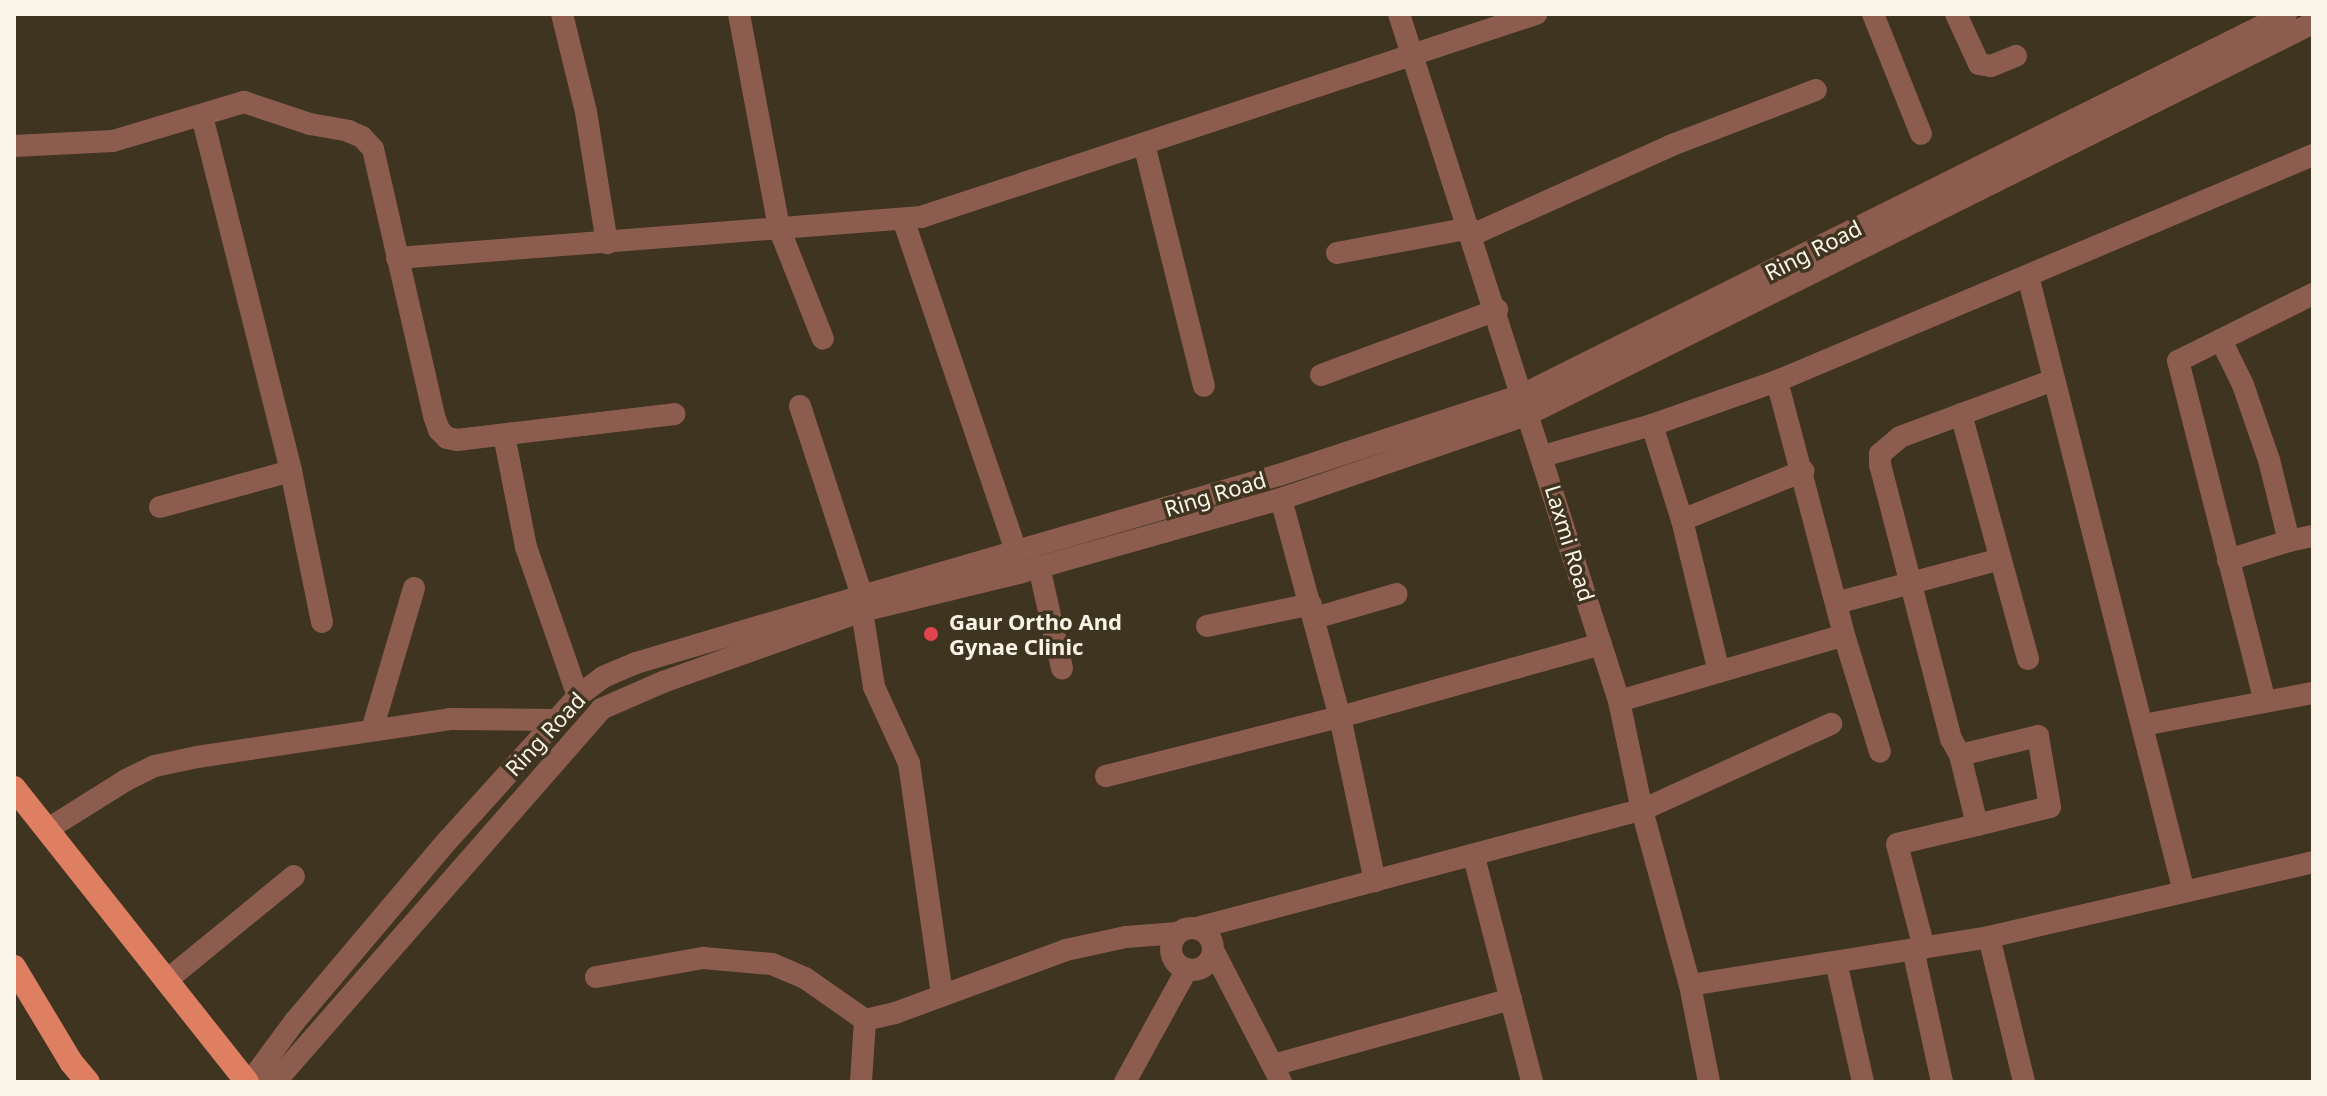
<!DOCTYPE html>
<style>
body{margin:0}
#map{position:relative;width:2327px;height:1096px;overflow:hidden;background:#3f3420;font-family:"Noto Sans",sans-serif}
div>[style]{position:absolute}
.minor>*{height:22px;margin:-11px;padding:0 11px;transform-origin:11px;border-radius:11px;background:#8c5d4e}
.minor>.ring{margin:-11px;padding:0;box-sizing:content-box;background:none;border:22px solid #8c5d4e;border-radius:50%}
.major>*{height:24px;margin:-12px;padding:0 12px;transform-origin:12px;border-radius:12px;background:#df7f62}
.dots>*{width:22px;height:22px;translate:-50% -50%;box-sizing:border-box;border:4px solid #3f3420;border-radius:50%}
span{translate:-50% -50%;white-space:nowrap;text-align:center;line-height:1.15;-webkit-text-stroke:7px #3f3420;paint-order:stroke}
.street-label{font-size:22px;color:#fbf4e8}
.poi-label{font-size:22px;color:#fbf4e8;font-weight:700}
.left{translate:0 -50%;text-align:left}
.frame{position:absolute;inset:0;border:16px solid #fbf4e8;pointer-events:none}
</style>
<div id="map">
<div class="minor">
<div style="left:562px;top:14px;width:101px;rotate:76.2deg"></div>
<div style="left:586px;top:112px;width:133px;rotate:80.9deg"></div>
<div style="left:739px;top:14px;width:218px;rotate:79.4deg"></div>
<div style="left:779px;top:228px;width:119px;rotate:68.4deg"></div>
<div style="left:1399px;top:14px;width:721px;rotate:72.24deg"></div>
<div style="left:1619px;top:701px;width:111px;rotate:78.1deg"></div>
<div style="left:1642px;top:810px;width:181px;rotate:74.7deg"></div>
<div style="left:1690px;top:985px;width:99px;rotate:78.9deg"></div>
<div style="left:1873px;top:14px;width:129px;rotate:68.2deg"></div>
<div style="left:1956px;top:14px;width:55px;rotate:65.3deg"></div>
<div style="left:1979px;top:64px;width:12px;rotate:9deg"></div>
<div style="left:1991px;top:66px;width:27px;rotate:-22deg"></div>
<div style="left:202px;top:116px;width:366px;rotate:75.9deg"></div>
<div style="left:291px;top:471px;width:154px;rotate:78.4deg"></div>
<div style="left:1144px;top:144px;width:249px;rotate:76.1deg"></div>
<div style="left:14px;top:146px;width:99px;rotate:-2.9deg"></div>
<div style="left:113px;top:141px;width:137px;rotate:-16.6deg"></div>
<div style="left:244px;top:102px;width:70px;rotate:18.4deg"></div>
<div style="left:310px;top:124px;width:39px;rotate:10deg"></div>
<div style="left:348px;top:131px;width:15px;rotate:23deg"></div>
<div style="left:362px;top:137px;width:16px;rotate:47deg"></div>
<div style="left:373px;top:149px;width:274px;rotate:77.1deg"></div>
<div style="left:434px;top:416px;width:15px;rotate:70deg"></div>
<div style="left:439px;top:430px;width:11px;rotate:45deg"></div>
<div style="left:447px;top:438px;width:10px;rotate:11deg"></div>
<div style="left:457px;top:440px;width:219px;rotate:-6.8deg"></div>
<div style="left:903px;top:219px;width:354px;rotate:71.2deg"></div>
<div style="left:1472px;top:235px;width:219px;rotate:-24.2deg"></div>
<div style="left:1672px;top:145px;width:154px;rotate:-20.9deg"></div>
<div style="left:1337px;top:253px;width:135px;rotate:-10.6deg"></div>
<div style="left:397px;top:258px;width:526px;rotate:-4.47deg"></div>
<div style="left:921px;top:217px;width:648px;rotate:-18.27deg"></div>
<div style="left:2028px;top:276px;width:635px;rotate:75.79deg"></div>
<div style="left:2221px;top:340px;width:50px;rotate:63.9deg"></div>
<div style="left:2243px;top:385px;width:79px;rotate:70.9deg"></div>
<div style="left:2269px;top:460px;width:83px;rotate:76.1deg"></div>
<div style="left:2289px;top:541px;width:64px;rotate:162.7deg"></div>
<div style="left:1321px;top:375px;width:188px;rotate:-20.3deg"></div>
<div style="left:1777px;top:381px;width:263px;rotate:75.2deg"></div>
<div style="left:1844px;top:635px;width:122px;rotate:72.9deg"></div>
<div style="left:800px;top:406px;width:200px;rotate:71.9deg"></div>
<div style="left:1961px;top:414px;width:254px;rotate:74.7deg"></div>
<div style="left:1652px;top:425px;width:100px;rotate:72.5deg"></div>
<div style="left:1682px;top:520px;width:156px;rotate:76.3deg"></div>
<div style="left:504px;top:435px;width:114px;rotate:78.9deg"></div>
<div style="left:526px;top:547px;width:158px;rotate:70.8deg"></div>
<div style="left:1543px;top:456px;width:113px;rotate:-15.9deg"></div>
<div style="left:1652px;top:425px;width:133px;rotate:-19.4deg"></div>
<div style="left:1777px;top:381px;width:582px;rotate:-22.86deg"></div>
<div style="left:1281px;top:499px;width:226px;rotate:74.9deg"></div>
<div style="left:1340px;top:717px;width:168px;rotate:78deg"></div>
<div style="left:160px;top:507px;width:136px;rotate:-15.4deg"></div>
<div style="left:1682px;top:520px;width:131px;rotate:-22deg"></div>
<div style="left:2289px;top:541px;width:25px;rotate:-12deg"></div>
<div style="left:1039px;top:567px;width:104px;rotate:77.2deg"></div>
<div style="left:1836px;top:603px;width:170px;rotate:-15deg"></div>
<div style="left:862px;top:611px;width:77px;rotate:81deg"></div>
<div style="left:874px;top:687px;width:84px;rotate:65.3deg"></div>
<div style="left:909px;top:763px;width:234px;rotate:81.9deg"></div>
<div style="left:1315px;top:618px;width:85px;rotate:-16.3deg"></div>
<div style="left:1207px;top:626px;width:106px;rotate:-11.9deg"></div>
<div style="left:1619px;top:701px;width:234px;rotate:-16.3deg"></div>
<div style="left:2265px;top:702px;width:352px;rotate:-104.3deg"></div>
<div style="left:2178px;top:361px;width:151px;rotate:-26.4deg"></div>
<div style="left:2143px;top:725px;width:173px;rotate:-10.7deg"></div>
<div style="left:372px;top:730px;width:148px;rotate:-73.5deg"></div>
<div style="left:1960px;top:755px;width:18px;rotate:-119deg"></div>
<div style="left:1951px;top:739px;width:283px;rotate:-104.5deg"></div>
<div style="left:1880px;top:465px;width:11px;rotate:-90deg"></div>
<div style="left:1880px;top:454px;width:26px;rotate:-40deg"></div>
<div style="left:1900px;top:437px;width:163px;rotate:-20.4deg"></div>
<div style="left:1106px;top:776px;width:241px;rotate:-14.2deg"></div>
<div style="left:1340px;top:717px;width:271px;rotate:-15.6deg"></div>
<div style="left:48px;top:829px;width:92px;rotate:-32.1deg"></div>
<div style="left:126px;top:780px;width:32px;rotate:-26deg"></div>
<div style="left:155px;top:766px;width:43px;rotate:-12.1deg"></div>
<div style="left:197px;top:757px;width:256px;rotate:-8.5deg"></div>
<div style="left:450px;top:719px;width:107px;rotate:0.5deg"></div>
<div style="left:1474px;top:857px;width:232px;rotate:75.5deg"></div>
<div style="left:1197px;top:928px;width:460px;rotate:-14.9deg"></div>
<div style="left:1642px;top:810px;width:208px;rotate:-24.5deg"></div>
<div class="ring" style="left:1171px;top:928px;width:20px;height:20px"></div>
<div style="left:1989px;top:937px;width:149px;rotate:76.4deg"></div>
<div style="left:1924px;top:948px;width:107px;rotate:-104.6deg"></div>
<div style="left:1897px;top:844px;width:82px;rotate:-13.4deg"></div>
<div style="left:1977px;top:825px;width:75px;rotate:-13.9deg"></div>
<div style="left:2050px;top:807px;width:72px;rotate:-99.6deg"></div>
<div style="left:2038px;top:736px;width:80px;rotate:166.3deg"></div>
<div style="left:1960px;top:755px;width:72px;rotate:76.3deg"></div>
<div style="left:1913px;top:949px;width:136px;rotate:77.7deg"></div>
<div style="left:1213px;top:950px;width:148px;rotate:62.7deg"></div>
<div style="left:1836px;top:962px;width:123px;rotate:77.3deg"></div>
<div style="left:596px;top:977px;width:109px;rotate:-10.1deg"></div>
<div style="left:703px;top:958px;width:69px;rotate:5deg"></div>
<div style="left:772px;top:964px;width:36px;rotate:23deg"></div>
<div style="left:805px;top:978px;width:73px;rotate:35deg"></div>
<div style="left:865px;top:1020px;width:62px;rotate:93.7deg"></div>
<div style="left:167px;top:980px;width:164px;rotate:-39.3deg"></div>
<div style="left:1690px;top:985px;width:303px;rotate:-9.1deg"></div>
<div style="left:1989px;top:937px;width:333px;rotate:-13deg"></div>
<div style="left:865px;top:1020px;width:31px;rotate:-13deg"></div>
<div style="left:895px;top:1013px;width:182px;rotate:-20.2deg"></div>
<div style="left:1066px;top:950px;width:61px;rotate:-12.2deg"></div>
<div style="left:1126px;top:937px;width:52px;rotate:-4.4deg"></div>
<div style="left:1273px;top:1065px;width:247px;rotate:-15.5deg"></div>
<div style="left:250px;top:1082px;width:76px;rotate:-53.6deg"></div>
<div style="left:295px;top:1021px;width:238px;rotate:-49.8deg"></div>
<div style="left:449px;top:839px;width:193px;rotate:-47.9deg"></div>
<div style="left:578px;top:696px;width:31px;rotate:-37deg"></div>
<div style="left:603px;top:677px;width:36px;rotate:-23deg"></div>
<div style="left:636px;top:663px;width:236px;rotate:-16.5deg"></div>
<div style="left:862px;top:596px;width:434px;rotate:-16.2deg"></div>
<div style="left:1279px;top:475px;width:256px;rotate:-18.2deg"></div>
<div style="left:1522px;top:395px;width:854px;rotate:-26.51deg"></div>
<div style="left:275px;top:1082px;width:495px;rotate:-48.8deg"></div>
<div style="left:601px;top:709px;width:68px;rotate:-23.5deg"></div>
<div style="left:663px;top:682px;width:211px;rotate:-19.6deg"></div>
<div style="left:862px;top:611px;width:162px;rotate:-13.6deg"></div>
<div style="left:1019px;top:573px;width:272px;rotate:-15.8deg"></div>
<div style="left:1281px;top:499px;width:260px;rotate:-18.9deg"></div>
<div style="left:1527px;top:415px;width:878px;rotate:-26.51deg"></div>
<div style="left:1125px;top:1082px;width:129px;rotate:-61.2deg"></div>
</div>
<div class="major">
<div style="left:14px;top:788px;width:375px;rotate:51.6deg"></div>
<div style="left:14px;top:967px;width:111px;rotate:59deg"></div>
<div style="left:71px;top:1062px;width:26px;rotate:50deg"></div>
</div>
<div class="dots">
<div style="left:931px;top:634px;background:#e0444e"></div>
</div>
<div class="street-label">
<span style="left:1813px;top:250px;rotate:-27deg">Ring Road</span>
<span style="left:1215px;top:494px;rotate:-17deg">Ring Road</span>
<span style="left:1570px;top:543px;rotate:73deg">Laxmi Road</span>
<span style="left:545px;top:734px;rotate:-47deg">Ring Road</span>
</div>
<div class="poi-label">
<span class="left" style="left:949px;top:634px">Gaur Ortho And<br>Gynae Clinic</span>
</div>
<div class="frame"></div>
</div>
